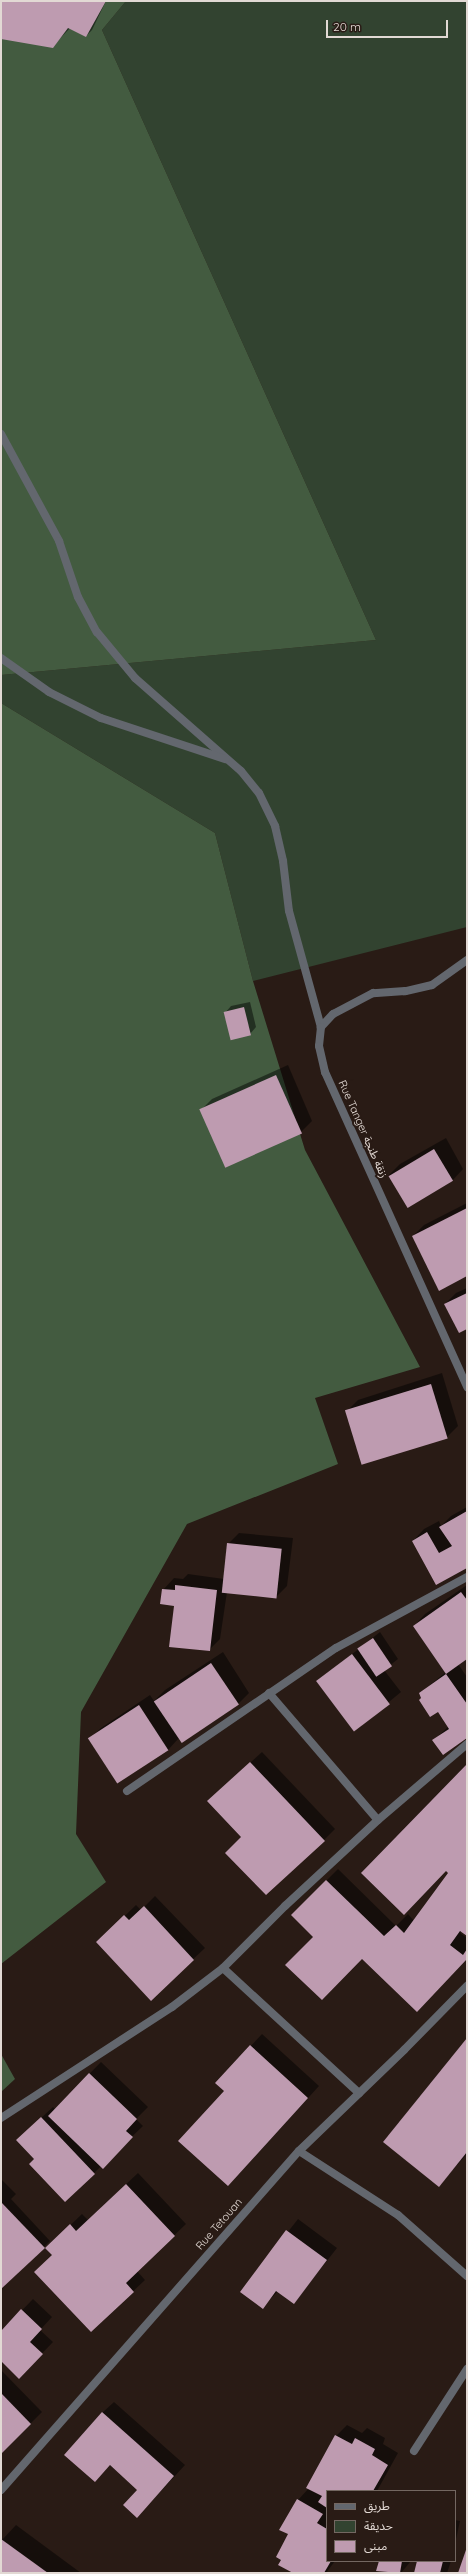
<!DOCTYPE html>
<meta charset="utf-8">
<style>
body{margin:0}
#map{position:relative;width:468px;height:2574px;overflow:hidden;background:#291b15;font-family:Quicksand,"Noto Sans Arabic",sans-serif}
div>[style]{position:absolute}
.green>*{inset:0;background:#324330}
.forest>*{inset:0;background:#435b40}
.shadow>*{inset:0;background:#0007}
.building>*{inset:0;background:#be9bb0;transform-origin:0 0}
.street>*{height:8px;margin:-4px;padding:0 4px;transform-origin:4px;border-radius:4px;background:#63676e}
span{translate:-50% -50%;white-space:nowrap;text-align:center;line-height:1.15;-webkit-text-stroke:4px #291b15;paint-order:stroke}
.street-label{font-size:11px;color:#e2d9d4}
.frame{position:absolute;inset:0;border:2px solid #e2d9d4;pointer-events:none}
.legend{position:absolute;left:326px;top:2490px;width:130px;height:72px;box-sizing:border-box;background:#291b15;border:1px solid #736761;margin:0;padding:5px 7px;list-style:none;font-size:12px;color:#e2d9d4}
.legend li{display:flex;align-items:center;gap:8px;height:20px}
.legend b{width:20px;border:1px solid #736761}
.scale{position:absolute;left:326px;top:20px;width:122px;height:18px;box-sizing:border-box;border:2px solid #e2d9d4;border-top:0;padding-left:5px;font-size:12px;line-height:14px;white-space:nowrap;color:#e2d9d4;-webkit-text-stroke:3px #291b15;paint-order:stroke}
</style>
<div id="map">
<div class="green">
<div style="clip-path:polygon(126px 1px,467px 1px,467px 927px,253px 981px,215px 833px,1px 703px,1px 675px,376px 640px,102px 30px)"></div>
</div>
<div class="forest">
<div style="clip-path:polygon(1px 1px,126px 1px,102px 30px,376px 640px,1px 675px)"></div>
<div style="clip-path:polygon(1px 703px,215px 833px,253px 981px,305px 1150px,420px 1367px,315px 1398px,338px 1464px,187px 1524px,81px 1712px,76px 1834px,106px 1882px,1px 1964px)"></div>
<div style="clip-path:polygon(1px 2054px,15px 2079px,1px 2092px)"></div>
</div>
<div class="shadow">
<div style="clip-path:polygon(1px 1px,106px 1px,92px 30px,86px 36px,70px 28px,52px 47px,1px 38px)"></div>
<div style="clip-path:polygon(250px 1002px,256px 1027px,250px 1034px,225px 1013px,231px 1006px)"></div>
<div style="clip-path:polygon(288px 1065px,312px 1121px,301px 1132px,201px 1110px,212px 1099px)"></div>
<div style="clip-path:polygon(446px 1138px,463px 1169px,452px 1181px,389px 1175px,400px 1164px)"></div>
<div style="clip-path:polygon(467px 1203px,467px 1275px,413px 1236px,424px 1225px)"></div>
<div style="clip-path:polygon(467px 1288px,467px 1328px,445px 1304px,456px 1293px)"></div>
<div style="clip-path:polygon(442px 1373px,458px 1426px,447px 1437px,347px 1411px,358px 1400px)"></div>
<div style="clip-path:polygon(467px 1507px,467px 1567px,413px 1541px,424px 1529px,439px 1521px,441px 1526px,451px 1516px)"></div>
<div style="clip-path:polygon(239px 1533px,293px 1538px,287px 1586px,276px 1597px,227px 1592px,220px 1639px,209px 1650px,163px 1590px,174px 1578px,183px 1579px,188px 1574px,224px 1579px,228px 1544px)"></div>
<div style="clip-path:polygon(467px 1585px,467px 1658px,458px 1664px,467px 1677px,467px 1736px,434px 1740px,449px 1726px,438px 1710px,420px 1693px,446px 1672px,414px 1626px,425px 1614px)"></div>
<div style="clip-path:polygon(380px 1632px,398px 1659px,384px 1670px,401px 1692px,355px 1730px,317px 1682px)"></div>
<div style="clip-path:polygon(223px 1652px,249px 1693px,238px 1704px,178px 1739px,168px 1750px,89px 1739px,101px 1728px,150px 1695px,154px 1701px,165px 1690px)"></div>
<div style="clip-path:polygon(262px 1752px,335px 1829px,324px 1840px,242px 1837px,220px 1790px)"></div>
<div style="clip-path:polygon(467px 1766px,467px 1935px,462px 1931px,460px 1933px,467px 1938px,467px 1959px,417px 2011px,362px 1957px,314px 1937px,292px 1915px,338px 1869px,396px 1926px,408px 1914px,414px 1921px,450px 1873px)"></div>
<div style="clip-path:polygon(155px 1896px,205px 1948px,151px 1999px,98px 1942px,136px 1905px,141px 1910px)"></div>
<div style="clip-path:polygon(262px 2034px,319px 2086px,239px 2174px,225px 2091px,216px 2083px)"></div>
<div style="clip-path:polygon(467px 2039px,467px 2154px,439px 2185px)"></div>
<div style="clip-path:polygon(101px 2062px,148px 2107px,136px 2119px,143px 2126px,94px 2173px,35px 2159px,29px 2129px,53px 2107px,55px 2109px)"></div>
<div style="clip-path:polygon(138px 2173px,186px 2224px,137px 2271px,145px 2280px,91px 2331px,53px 2255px,58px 2237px,82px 2214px,88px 2220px)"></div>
<div style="clip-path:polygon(1px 2179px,16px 2194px,11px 2199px,50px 2241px,1px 2288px)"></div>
<div style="clip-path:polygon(298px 2219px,337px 2248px,294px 2303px,278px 2291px,263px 2307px,241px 2292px)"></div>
<div style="clip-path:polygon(33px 2299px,52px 2317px,40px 2330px,53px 2342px,30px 2366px,1px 2360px,1px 2332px)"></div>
<div style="clip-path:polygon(1px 2370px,42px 2412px,1px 2453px)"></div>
<div style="clip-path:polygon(114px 2402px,185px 2465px,137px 2517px,138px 2490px,110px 2465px,95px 2481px,102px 2413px)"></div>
<div style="clip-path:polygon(347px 2425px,362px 2433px,367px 2428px,385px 2438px,383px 2444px,398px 2453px,377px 2491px,327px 2491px,327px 2561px,335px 2561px,326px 2573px,295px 2573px,282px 2560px,298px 2500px,309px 2488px,336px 2436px)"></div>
<div style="clip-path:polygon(455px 2520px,460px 2521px,455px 2544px)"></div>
<div style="clip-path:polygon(16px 2525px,81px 2573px,1px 2573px,1px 2541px)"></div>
<div style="clip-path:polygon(380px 2561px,411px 2561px,401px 2573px,378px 2570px)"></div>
<div style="clip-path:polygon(418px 2561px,451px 2561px,447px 2573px,415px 2573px)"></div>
</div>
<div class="building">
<div style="clip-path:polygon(1px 1px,106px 1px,86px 37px,68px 28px,53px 48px,1px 39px)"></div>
<div style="left:244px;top:1007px;width:29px;height:21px;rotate:76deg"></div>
<div style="left:276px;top:1075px;width:64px;height:84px;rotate:66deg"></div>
<div style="left:434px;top:1149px;width:37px;height:53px;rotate:59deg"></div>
<div style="clip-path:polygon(467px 1208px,467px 1276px,439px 1291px,412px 1236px)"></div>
<div style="clip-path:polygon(467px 1293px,467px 1329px,459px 1333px,444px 1304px)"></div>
<div style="left:431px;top:1384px;width:57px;height:90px;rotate:73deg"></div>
<div style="clip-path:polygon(467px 1511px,467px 1568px,436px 1585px,412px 1541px,427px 1532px,439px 1553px,452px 1546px,439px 1527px)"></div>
<div style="left:227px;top:1543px;width:55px;height:50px;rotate:6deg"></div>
<div style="clip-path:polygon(175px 1585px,217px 1590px,210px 1651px,169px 1647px,174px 1606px,160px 1604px,162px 1589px,175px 1590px)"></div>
<div style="clip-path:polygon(461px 1592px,467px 1600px,467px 1659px,446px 1674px,413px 1626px)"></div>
<div style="left:373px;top:1638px;width:34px;height:19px;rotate:56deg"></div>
<div style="left:352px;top:1654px;width:63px;height:45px;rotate:53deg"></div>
<div style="left:211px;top:1663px;width:50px;height:69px;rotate:56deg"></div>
<div style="clip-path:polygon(446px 1674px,467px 1704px,467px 1738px,443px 1755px,432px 1740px,449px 1729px,438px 1712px,430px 1717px,419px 1700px,421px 1698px,419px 1693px)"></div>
<div style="left:139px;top:1705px;width:54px;height:61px;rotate:57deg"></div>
<div style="clip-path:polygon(250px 1762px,325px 1841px,266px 1895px,225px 1853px,241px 1837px,207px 1801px)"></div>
<div style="clip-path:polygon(467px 1764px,467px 1936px,460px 1931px,450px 1945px,463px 1955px,467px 1949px,467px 1959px,417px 2012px,362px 1959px,322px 2000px,285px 1965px,313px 1937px,291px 1915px,326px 1880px,384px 1936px,396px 1925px,404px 1933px,448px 1873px,446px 1871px,404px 1915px,361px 1873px)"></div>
<div style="clip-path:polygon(144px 1906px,194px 1960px,151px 2001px,96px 1942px,124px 1915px,129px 1920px)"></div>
<div style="clip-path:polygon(467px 2038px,467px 2152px,439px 2187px,383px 2142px)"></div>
<div style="clip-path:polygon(250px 2045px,308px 2098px,228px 2186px,178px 2141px,224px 2091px,215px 2083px)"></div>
<div style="clip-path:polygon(89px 2073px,137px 2119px,126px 2131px,133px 2137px,103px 2169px,48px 2116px)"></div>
<div style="clip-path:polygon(41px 2117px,95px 2174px,65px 2202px,29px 2164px,34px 2159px,16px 2140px)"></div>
<div style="clip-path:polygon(126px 2184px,175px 2236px,126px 2283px,134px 2292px,91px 2332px,34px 2272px,52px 2255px,45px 2248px,70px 2224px,76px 2231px)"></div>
<div style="clip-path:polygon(1px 2202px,45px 2248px,1px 2289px)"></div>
<div style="clip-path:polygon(286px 2230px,327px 2260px,294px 2304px,276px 2291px,263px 2309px,240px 2292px)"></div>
<div style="clip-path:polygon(21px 2309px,42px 2329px,30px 2342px,43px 2354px,19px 2379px,1px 2361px,1px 2331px)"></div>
<div style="clip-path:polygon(1px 2393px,31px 2424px,1px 2454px)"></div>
<div style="clip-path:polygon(102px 2412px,174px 2476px,137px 2518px,123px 2505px,137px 2490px,110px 2465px,95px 2482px,64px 2455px)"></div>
<div style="clip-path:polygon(335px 2435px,352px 2444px,355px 2438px,375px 2449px,372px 2455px,388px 2465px,373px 2491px,327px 2491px,327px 2508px,318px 2502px,322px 2496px,306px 2488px)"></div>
<div style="clip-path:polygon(297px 2499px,323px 2514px,317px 2523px,327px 2529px,327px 2561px,331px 2561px,324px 2573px,293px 2573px,278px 2565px,281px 2560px,276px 2557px,288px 2534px,279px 2530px)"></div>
<div style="clip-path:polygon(1px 2539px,48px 2573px,1px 2573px)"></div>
<div style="clip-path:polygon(467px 2548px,467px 2573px,458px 2573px,467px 2547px)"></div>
<div style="clip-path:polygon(379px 2561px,402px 2561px,400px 2573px,376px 2571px)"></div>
<div style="clip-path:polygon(417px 2561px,443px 2561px,440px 2573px,414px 2573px)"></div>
</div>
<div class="street">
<div style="left:1px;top:434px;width:122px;rotate:61.5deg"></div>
<div style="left:59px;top:541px;width:59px;rotate:71.3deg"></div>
<div style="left:78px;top:597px;width:40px;rotate:62deg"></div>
<div style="left:97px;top:632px;width:60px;rotate:50.4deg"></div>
<div style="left:135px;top:678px;width:141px;rotate:41.3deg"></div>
<div style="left:241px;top:771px;width:28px;rotate:51deg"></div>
<div style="left:259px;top:793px;width:37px;rotate:64deg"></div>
<div style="left:275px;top:826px;width:36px;rotate:77deg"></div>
<div style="left:283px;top:861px;width:50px;rotate:83.2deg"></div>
<div style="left:289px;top:911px;width:120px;rotate:74.6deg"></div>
<div style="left:1px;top:658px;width:59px;rotate:35.3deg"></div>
<div style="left:49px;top:692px;width:58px;rotate:26.6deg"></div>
<div style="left:101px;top:718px;width:131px;rotate:18.3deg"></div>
<div style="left:467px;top:960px;width:43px;rotate:144.5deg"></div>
<div style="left:432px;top:985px;width:28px;rotate:167deg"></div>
<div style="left:405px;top:991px;width:32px;rotate:176deg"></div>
<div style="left:373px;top:993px;width:45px;rotate:152.3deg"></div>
<div style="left:333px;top:1014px;width:18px;rotate:133deg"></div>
<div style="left:321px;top:1027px;width:19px;rotate:96deg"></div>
<div style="left:319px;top:1046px;width:27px;rotate:77deg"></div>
<div style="left:325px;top:1072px;width:346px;rotate:65.7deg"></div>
<div style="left:269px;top:1693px;width:167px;rotate:49.4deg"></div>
<div style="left:127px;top:1791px;width:253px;rotate:-34.4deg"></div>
<div style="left:336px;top:1648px;width:149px;rotate:-28.5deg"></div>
<div style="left:223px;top:1968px;width:185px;rotate:42.6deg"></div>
<div style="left:1px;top:2118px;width:204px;rotate:-33deg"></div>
<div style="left:172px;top:2007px;width:64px;rotate:-37.4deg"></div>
<div style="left:223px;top:1968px;width:88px;rotate:-45deg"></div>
<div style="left:285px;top:1906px;width:127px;rotate:-42.8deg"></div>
<div style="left:378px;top:1820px;width:117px;rotate:-40.5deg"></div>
<div style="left:299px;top:2151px;width:118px;rotate:32.9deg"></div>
<div style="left:398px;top:2215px;width:92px;rotate:41.5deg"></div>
<div style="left:414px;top:2451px;width:98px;rotate:-57.1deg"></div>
<div style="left:1px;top:2490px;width:451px;rotate:-48.7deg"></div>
<div style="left:299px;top:2151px;width:146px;rotate:-43.9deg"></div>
<div style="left:404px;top:2050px;width:90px;rotate:-45.5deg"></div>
</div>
<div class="street-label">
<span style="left:363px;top:1129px;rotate:66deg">Rue Tanger زنقة طنجة</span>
<span style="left:219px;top:2224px;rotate:-49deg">Rue Tetouan</span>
</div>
<div class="frame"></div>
<ul class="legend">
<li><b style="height:5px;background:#63676e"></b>طريق</li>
<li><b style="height:11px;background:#324330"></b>حديقة</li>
<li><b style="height:11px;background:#be9bb0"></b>مبنى</li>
</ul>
<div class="scale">20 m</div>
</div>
